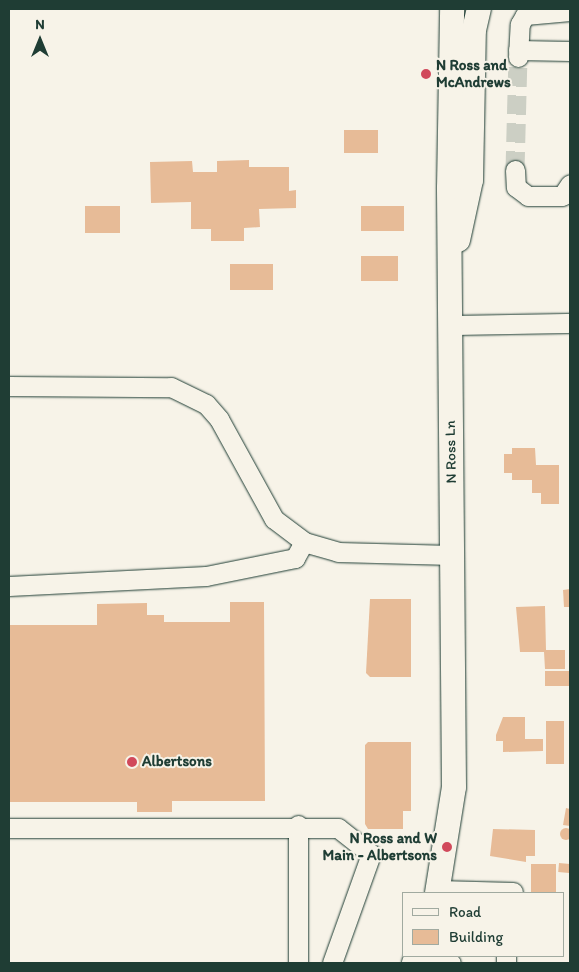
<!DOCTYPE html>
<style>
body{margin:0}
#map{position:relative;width:579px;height:972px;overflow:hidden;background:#f7f3e8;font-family:Itim,sans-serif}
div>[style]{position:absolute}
.building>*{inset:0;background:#e7bb97;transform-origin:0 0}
.round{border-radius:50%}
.minor-tunnel>*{height:19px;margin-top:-9.5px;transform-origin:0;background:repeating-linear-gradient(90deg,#cccfc4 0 19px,transparent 0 28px)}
.roads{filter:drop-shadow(0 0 1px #1f3d34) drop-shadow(0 0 1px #1f3d34)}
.minor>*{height:19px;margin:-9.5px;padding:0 9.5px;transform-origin:9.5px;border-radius:9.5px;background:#f7f3e8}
.major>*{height:24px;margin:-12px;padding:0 12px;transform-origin:12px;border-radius:12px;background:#f7f3e8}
.dots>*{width:14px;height:14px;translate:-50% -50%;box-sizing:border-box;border:2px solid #f7f3e8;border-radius:50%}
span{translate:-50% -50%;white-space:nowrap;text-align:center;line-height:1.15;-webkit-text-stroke:4px #f7f3e8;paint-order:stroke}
.poi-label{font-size:15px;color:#1f3d34;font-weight:700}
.left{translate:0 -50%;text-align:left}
.right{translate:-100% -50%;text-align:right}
.street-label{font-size:15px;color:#1f3d34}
.frame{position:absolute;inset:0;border:10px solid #1f3d34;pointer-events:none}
.legend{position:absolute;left:402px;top:892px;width:162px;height:65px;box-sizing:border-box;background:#f7f3e8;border:1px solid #a1aaa0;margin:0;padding:6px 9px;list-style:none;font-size:15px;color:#1f3d34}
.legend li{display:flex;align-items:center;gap:10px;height:25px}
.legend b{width:25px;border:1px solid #a1aaa0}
.north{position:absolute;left:15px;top:15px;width:50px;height:50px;-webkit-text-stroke:4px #f7f3e8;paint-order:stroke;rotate:0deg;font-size:14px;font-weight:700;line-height:20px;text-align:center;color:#1f3d34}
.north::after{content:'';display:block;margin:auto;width:18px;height:22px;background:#1f3d34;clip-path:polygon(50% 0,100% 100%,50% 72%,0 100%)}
</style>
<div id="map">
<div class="building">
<div style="left:344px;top:130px;width:34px;height:23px"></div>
<div style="clip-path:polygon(249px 160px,249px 167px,289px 167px,289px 191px,296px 190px,296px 208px,259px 209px,260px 227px,244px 228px,244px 241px,211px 241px,211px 229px,191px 229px,191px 202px,151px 203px,150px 162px,192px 161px,193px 172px,217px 172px,217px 161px)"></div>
<div style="left:85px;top:206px;width:35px;height:27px"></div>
<div style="left:404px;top:206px;width:25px;height:43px;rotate:90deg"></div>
<div style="left:361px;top:256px;width:37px;height:25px"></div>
<div style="left:230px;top:264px;width:43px;height:26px"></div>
<div style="clip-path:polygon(512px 448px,535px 448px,536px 465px,559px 465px,559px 504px,541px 504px,541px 493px,532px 493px,532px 480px,512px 480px,512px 473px,504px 473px,504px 454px,512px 454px)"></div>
<div style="clip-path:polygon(570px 589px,570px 607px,564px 607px,563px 590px)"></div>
<div style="clip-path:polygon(370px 599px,411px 599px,411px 677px,370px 677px,366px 673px)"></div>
<div style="clip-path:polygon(230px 602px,264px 602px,265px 801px,172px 801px,172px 812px,137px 812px,137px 802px,9px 802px,9px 625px,97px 625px,97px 604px,147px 603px,147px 615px,164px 615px,164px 622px,230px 622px)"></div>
<div style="clip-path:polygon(545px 606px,546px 650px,565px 650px,565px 669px,545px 669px,544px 652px,520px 652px,516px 607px)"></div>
<div style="left:545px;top:671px;width:25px;height:15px"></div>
<div style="clip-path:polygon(503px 717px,525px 717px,525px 739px,543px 739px,543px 751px,503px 752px,503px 741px,496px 741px,496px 735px)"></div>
<div style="left:564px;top:721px;width:43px;height:18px;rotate:90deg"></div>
<div style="clip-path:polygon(368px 742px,411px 742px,411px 811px,403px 811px,403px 829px,368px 829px,365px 824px,365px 745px)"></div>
<div style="clip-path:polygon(566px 808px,570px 809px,570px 826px,563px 825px)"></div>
<div class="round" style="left:560px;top:828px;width:12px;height:12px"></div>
<div style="clip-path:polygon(493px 829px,535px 830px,535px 856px,526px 856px,526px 862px,490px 856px)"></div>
<div style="left:559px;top:863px;width:11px;height:9px;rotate:5deg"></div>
<div style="left:531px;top:864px;width:25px;height:29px"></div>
</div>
<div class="minor-tunnel">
<div style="left:515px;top:170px;width:113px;rotate:-88.5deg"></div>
</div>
<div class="roads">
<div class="minor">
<div style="left:518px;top:50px;width:52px;rotate:1.1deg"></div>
<div style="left:518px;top:57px;width:33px;rotate:-87deg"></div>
<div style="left:520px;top:24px;width:10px;rotate:-61deg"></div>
<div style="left:525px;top:15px;width:45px;rotate:-5.1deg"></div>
<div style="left:515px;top:170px;width:17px;rotate:87deg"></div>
<div style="left:516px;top:187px;width:15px;rotate:37deg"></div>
<div style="left:528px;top:196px;width:34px"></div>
<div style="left:562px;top:196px;width:14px;rotate:-56deg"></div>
<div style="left:450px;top:325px;width:120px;rotate:-1deg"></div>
<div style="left:9px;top:386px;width:162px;rotate:0.4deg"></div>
<div style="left:171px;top:387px;width:39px;rotate:26deg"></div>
<div style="left:206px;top:404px;width:20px;rotate:49deg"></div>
<div style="left:219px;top:419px;width:114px;rotate:61.2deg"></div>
<div style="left:274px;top:519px;width:38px;rotate:37deg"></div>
<div style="left:304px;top:542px;width:35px;rotate:16deg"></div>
<div style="left:338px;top:552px;width:114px;rotate:1.5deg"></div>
<div style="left:9px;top:586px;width:197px;rotate:-2.9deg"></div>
<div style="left:206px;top:576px;width:91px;rotate:-11.4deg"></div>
<div style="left:295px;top:558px;width:18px;rotate:-61deg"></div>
<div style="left:298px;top:825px;width:138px;rotate:90deg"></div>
<div style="left:9px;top:828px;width:329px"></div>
<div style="left:338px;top:828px;width:42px;rotate:38.2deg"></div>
<div style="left:371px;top:854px;width:116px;rotate:109.7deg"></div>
<div style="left:438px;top:890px;width:75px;rotate:1.5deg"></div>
<div style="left:432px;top:956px;width:20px;rotate:20deg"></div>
<div style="left:506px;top:956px;width:7px;rotate:90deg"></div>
</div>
<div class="major">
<div style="left:458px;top:240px;width:61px;rotate:-77.8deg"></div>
<div style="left:471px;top:180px;width:150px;rotate:-88.9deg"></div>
<div style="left:474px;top:30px;width:22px;rotate:-77deg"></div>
<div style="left:437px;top:893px;width:107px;rotate:-80.9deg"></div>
<div style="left:454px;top:787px;width:599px;rotate:-90.48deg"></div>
<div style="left:449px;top:188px;width:179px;rotate:-89deg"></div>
<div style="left:414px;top:963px;width:8px;rotate:-67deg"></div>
</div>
</div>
<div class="dots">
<div style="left:426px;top:74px;background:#d1495b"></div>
<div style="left:132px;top:762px;background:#d1495b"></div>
<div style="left:447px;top:847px;background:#d1495b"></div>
</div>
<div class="poi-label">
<span class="left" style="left:436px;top:74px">N Ross and<br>McAndrews</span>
<span class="left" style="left:142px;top:762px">Albertsons</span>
<span class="right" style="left:437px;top:847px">N Ross and W<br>Main - Albertsons</span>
</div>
<div class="street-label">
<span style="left:451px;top:452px;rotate:-91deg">N Ross Ln</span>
</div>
<div class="frame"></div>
<ul class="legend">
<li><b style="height:6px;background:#f7f3e8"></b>Road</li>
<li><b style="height:14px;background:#e7bb97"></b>Building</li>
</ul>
<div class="north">N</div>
</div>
